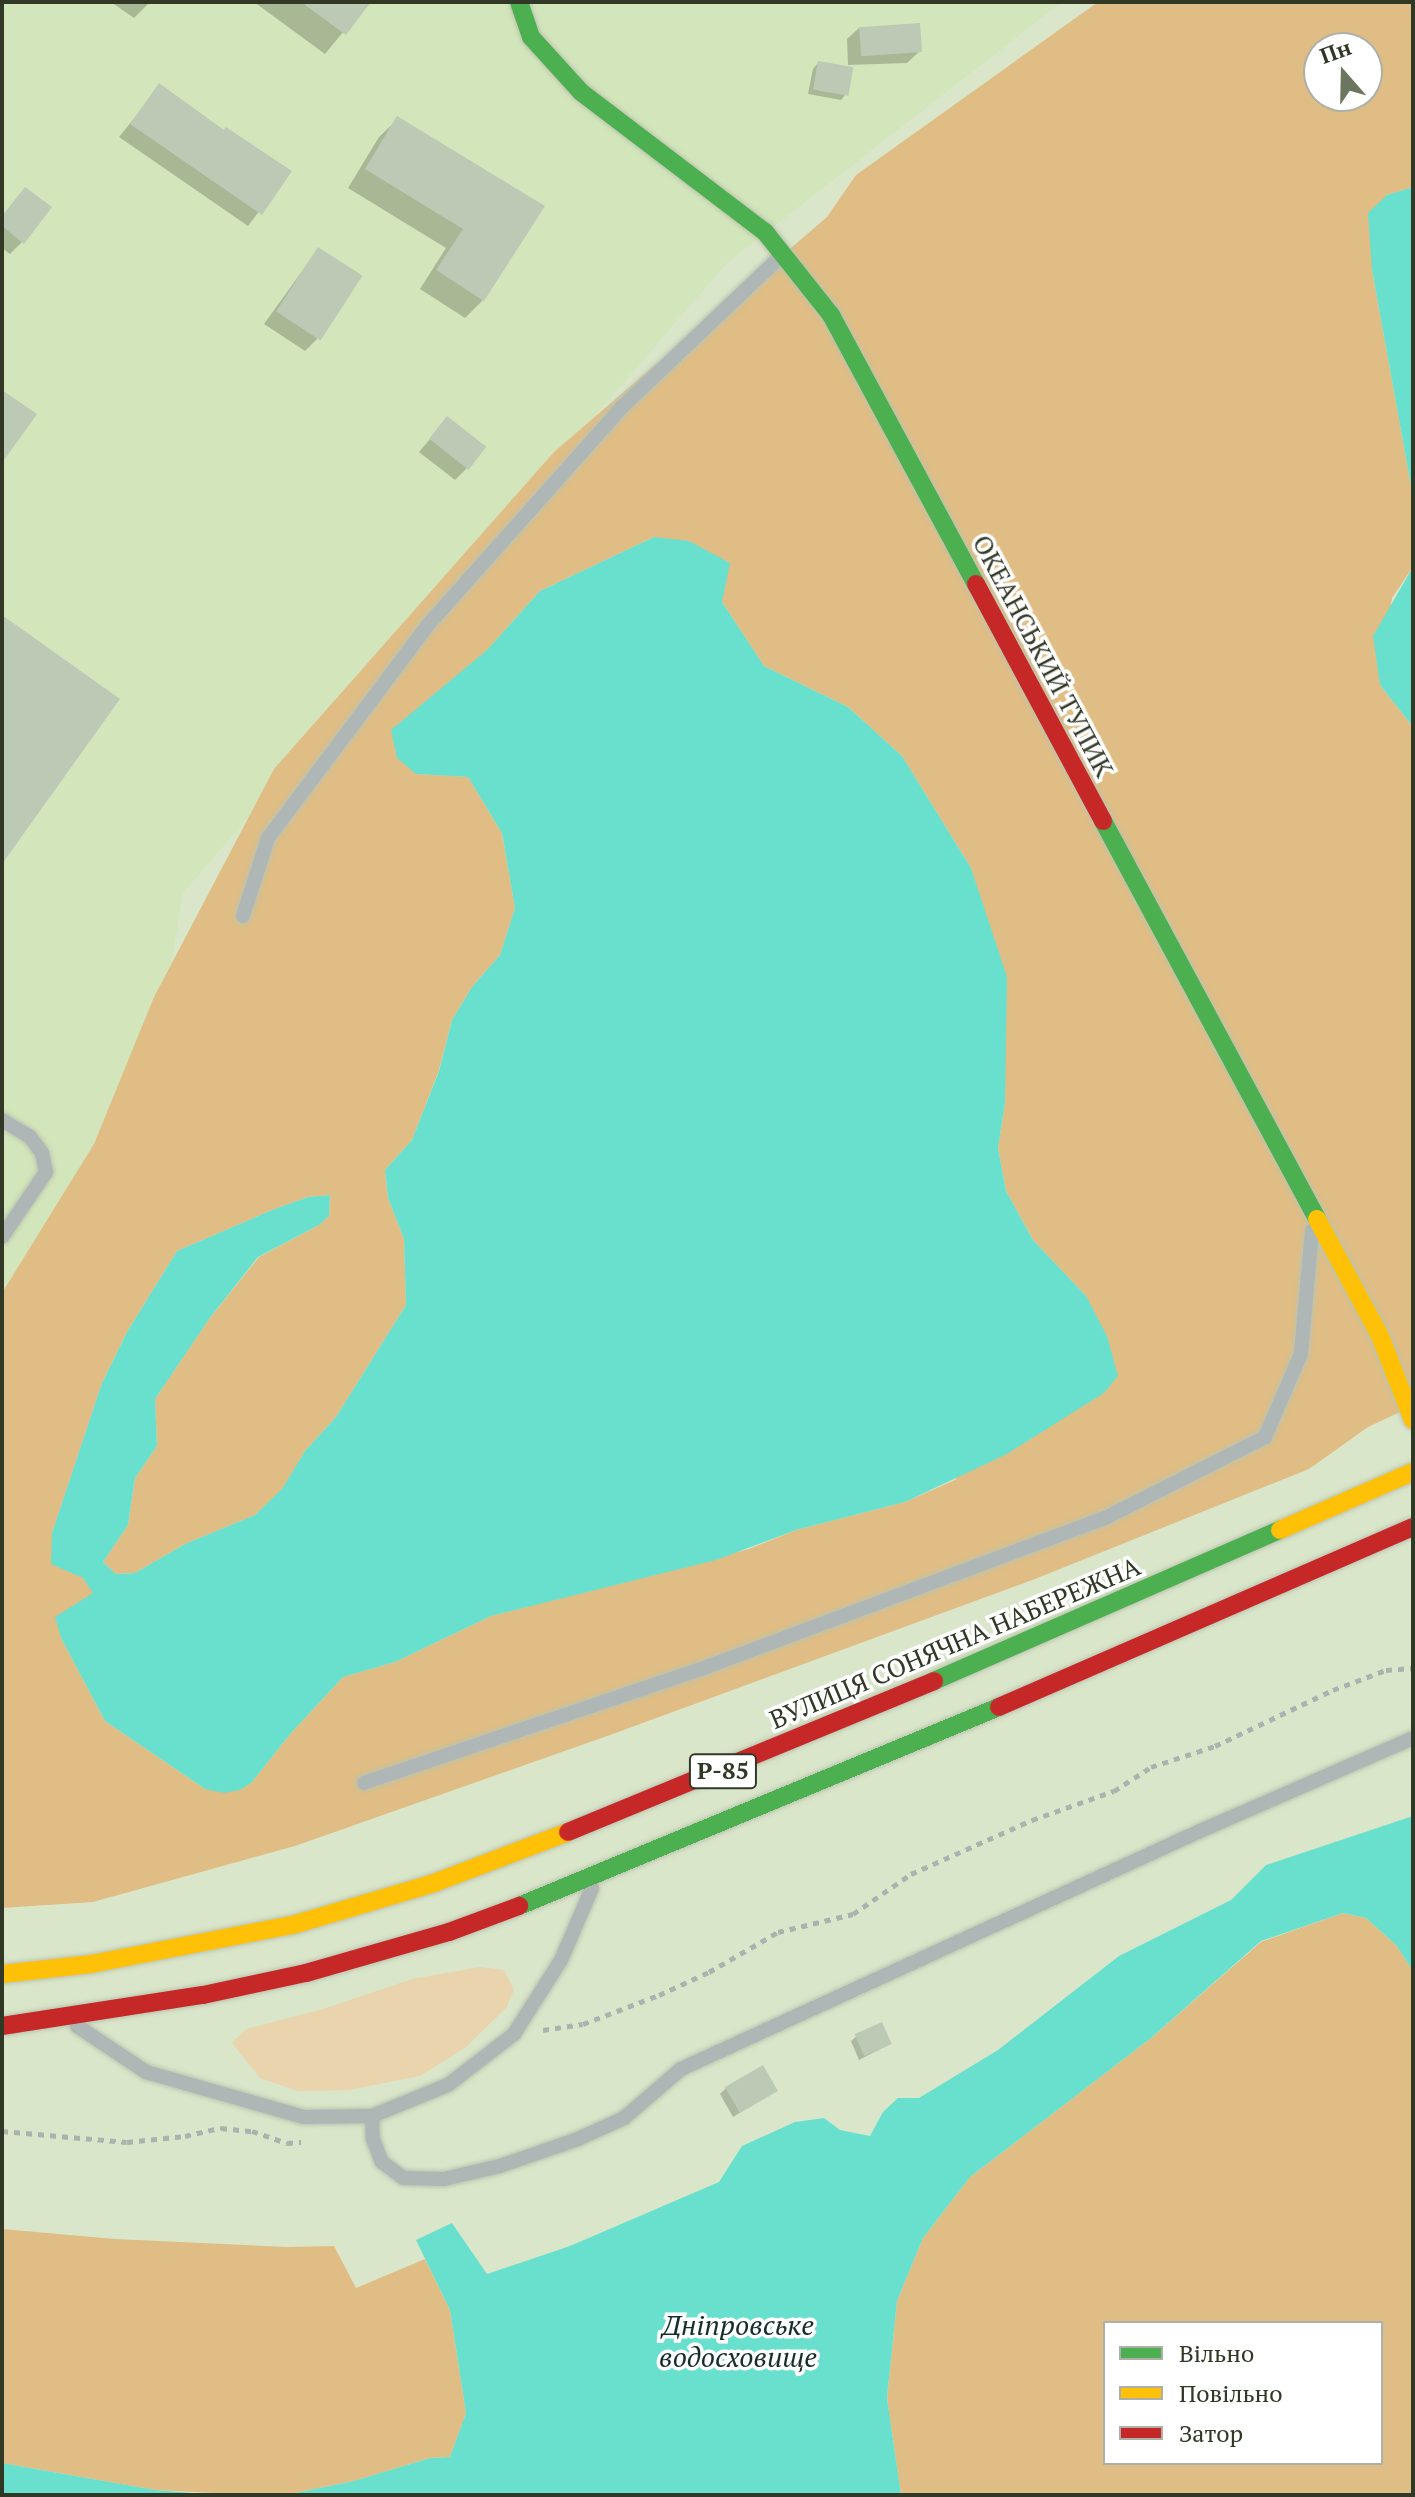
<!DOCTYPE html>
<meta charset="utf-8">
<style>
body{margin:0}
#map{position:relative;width:1415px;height:2497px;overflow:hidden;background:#dae6ca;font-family:"PT Serif",serif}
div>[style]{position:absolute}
.built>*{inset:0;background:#d3e6bb}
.green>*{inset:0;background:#e9d4ad}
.forest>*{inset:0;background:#e0bd84}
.water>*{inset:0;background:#69e0ce}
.shadow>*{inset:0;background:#0003}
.building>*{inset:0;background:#bcc9b5;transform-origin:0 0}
.path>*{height:5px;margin-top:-2.5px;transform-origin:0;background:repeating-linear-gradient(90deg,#acb2ad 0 6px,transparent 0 12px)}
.roads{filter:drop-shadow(0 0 2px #bbc4af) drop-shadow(0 0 2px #bbc4af)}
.lane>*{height:14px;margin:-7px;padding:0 7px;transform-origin:7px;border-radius:7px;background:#afb6b6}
.fast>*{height:18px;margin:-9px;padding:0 9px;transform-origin:9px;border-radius:9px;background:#4caf50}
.slow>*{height:18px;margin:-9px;padding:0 9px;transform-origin:9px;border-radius:9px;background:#ffc107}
.jam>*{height:18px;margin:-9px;padding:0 9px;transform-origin:9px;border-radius:9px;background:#c62828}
span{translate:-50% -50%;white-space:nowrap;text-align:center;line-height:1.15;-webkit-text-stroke:7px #fff;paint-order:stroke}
.shield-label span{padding:2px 6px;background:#fff;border:2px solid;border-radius:6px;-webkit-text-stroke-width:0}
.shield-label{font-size:24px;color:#313926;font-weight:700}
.street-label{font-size:26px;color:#313926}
.water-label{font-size:28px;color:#152e2c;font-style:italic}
.frame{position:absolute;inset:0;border:4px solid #313926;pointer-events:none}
.legend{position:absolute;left:1103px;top:2321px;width:280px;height:144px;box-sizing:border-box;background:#fff;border:2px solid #adb0a8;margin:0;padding:10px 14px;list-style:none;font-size:24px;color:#313926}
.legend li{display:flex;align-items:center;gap:16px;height:40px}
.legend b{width:40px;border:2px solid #adb0a8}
.north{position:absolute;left:1303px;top:32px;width:80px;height:80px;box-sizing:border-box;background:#fff;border:2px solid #adb0a8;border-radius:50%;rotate:340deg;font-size:22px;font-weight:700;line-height:32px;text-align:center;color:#313926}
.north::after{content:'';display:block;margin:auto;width:28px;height:36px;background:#6c765f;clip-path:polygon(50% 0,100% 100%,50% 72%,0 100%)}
</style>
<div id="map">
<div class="built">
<div style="clip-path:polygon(2px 2px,1062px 2px,727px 263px,183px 893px,143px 1139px,2px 1326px)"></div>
</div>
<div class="green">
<div style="clip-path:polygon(480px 1967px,504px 1970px,514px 1990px,506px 2008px,465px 2048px,420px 2076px,349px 2090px,297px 2091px,260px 2078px,232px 2043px,246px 2029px,323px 2009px,412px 1979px)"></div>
</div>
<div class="forest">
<div style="clip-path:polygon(evenodd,1098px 2px,1413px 2px,1413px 187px,1387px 195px,1372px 270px,1413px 497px,1413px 567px,1392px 598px,1380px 685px,1413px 727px,1413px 1406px,1368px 1427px,1309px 1469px,1035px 1579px,610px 1735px,295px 1846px,93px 1902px,2px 1908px,2px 1293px,94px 1144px,154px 997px,274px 769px,554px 452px,827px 217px,856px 175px,1098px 2px,1319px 48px,1367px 48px,1367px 96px,1319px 96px,1319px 48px,1098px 2px,654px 537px,722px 602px,764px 666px,848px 707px,902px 756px,971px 868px,1005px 1103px,998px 1148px,1006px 1191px,1033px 1240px,1086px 1296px,955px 1480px,905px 1502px,796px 1530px,749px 1549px,491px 1616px,395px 1662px,343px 1677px,291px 1733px,251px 1783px,205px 1789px,105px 1721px,61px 1638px,94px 1593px,52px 1533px,102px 1383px,127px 1332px,177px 1251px,272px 1210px,308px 1197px,330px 1195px,329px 1216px,319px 1225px,259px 1257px,209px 1319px,155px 1399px,157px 1446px,135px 1478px,128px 1525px,103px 1562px,116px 1574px,135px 1573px,185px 1544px,255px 1515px,283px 1489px,305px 1451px,336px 1417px,406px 1305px,404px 1239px,388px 1198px,385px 1170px,412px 1140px,439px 1070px,452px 1020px,472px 987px,500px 955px,515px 908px,502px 833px,468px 777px,416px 774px,487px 650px,540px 591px,654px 537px)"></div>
<div style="clip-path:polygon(evenodd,1343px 1913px,1366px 1918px,1396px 1945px,1413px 1971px,1413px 2495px,901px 2495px,887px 2398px,897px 2301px,923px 2238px,970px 2177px,1151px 2038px,1261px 1942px,1343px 1913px,1105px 2323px,1381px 2323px,1381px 2463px,1105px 2463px,1105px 2323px)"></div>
<div style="clip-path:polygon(2px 2229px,115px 2239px,286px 2247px,334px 2246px,356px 2288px,425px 2259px,450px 2310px,466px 2413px,450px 2457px,430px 2458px,354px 2481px,295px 2493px,254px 2495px,155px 2490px,2px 2463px)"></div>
</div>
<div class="water">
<div style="clip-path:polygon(1413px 187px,1413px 497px,1372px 270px,1368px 213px,1387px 195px)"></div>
<div style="clip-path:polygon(654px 537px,689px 541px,730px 563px,722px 602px,764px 666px,848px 707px,902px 756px,971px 868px,1007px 977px,1005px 1103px,998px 1148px,1006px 1191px,1033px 1240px,1086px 1296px,1107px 1336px,1118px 1376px,1104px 1393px,1007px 1454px,905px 1502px,796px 1530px,716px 1560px,491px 1616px,395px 1662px,343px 1677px,291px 1733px,251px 1783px,240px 1790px,224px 1793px,205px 1789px,105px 1721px,61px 1638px,55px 1617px,93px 1593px,83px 1578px,51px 1564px,52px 1533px,102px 1383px,127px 1332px,177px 1251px,272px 1210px,308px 1197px,330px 1195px,329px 1216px,319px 1225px,258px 1257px,209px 1319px,155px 1399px,157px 1446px,135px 1478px,128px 1525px,103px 1562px,116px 1574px,135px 1573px,185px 1544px,255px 1515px,282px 1489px,305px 1451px,336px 1417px,406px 1305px,404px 1239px,388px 1198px,385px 1170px,412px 1140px,439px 1071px,452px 1020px,472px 987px,500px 955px,515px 908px,502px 833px,468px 777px,416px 774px,397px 758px,391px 730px,487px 650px,540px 591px)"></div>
<div style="clip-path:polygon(1413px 567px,1413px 727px,1380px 685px,1373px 636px)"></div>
<div style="clip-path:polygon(1413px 1816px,1413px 1971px,1396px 1945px,1366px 1918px,1343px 1913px,1261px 1941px,1151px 2038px,970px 2177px,923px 2238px,897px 2301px,887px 2398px,901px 2495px,254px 2495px,295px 2493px,354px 2481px,430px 2458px,450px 2457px,466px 2413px,450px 2310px,416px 2240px,452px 2223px,487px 2274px,570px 2246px,719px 2182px,742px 2146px,795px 2122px,824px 2118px,840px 2130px,870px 2136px,883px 2112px,898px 2098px,919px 2098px,998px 2050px,1119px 1956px,1231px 1900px,1266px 1865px)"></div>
<div style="clip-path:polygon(2px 2463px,155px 2490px,217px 2495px,2px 2495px)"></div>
</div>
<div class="shadow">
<div style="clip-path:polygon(111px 2px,150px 2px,134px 18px)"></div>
<div style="clip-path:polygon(254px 2px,368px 2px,325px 54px)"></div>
<div style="clip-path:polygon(860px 27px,920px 51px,907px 63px,848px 65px,847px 39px)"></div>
<div style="clip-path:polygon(818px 63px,846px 94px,841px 100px,808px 94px,813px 69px)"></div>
<div style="clip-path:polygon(160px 86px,224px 132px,289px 172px,248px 226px,119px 137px)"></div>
<div style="clip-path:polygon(398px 119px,542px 206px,483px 300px,465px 318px,420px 289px,446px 248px,348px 188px,379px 137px)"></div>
<div style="clip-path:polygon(2px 216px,22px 242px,10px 254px,2px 248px)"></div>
<div style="clip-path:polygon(318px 249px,317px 339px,305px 351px,264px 324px)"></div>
<div style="clip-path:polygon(447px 419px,467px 468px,455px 480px,419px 452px)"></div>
<div style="clip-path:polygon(857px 2036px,890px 2044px,859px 2060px,851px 2041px)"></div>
<div style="clip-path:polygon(726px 2088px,776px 2090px,733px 2117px,720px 2094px)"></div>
</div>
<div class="building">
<div style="clip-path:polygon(301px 2px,371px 2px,346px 35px)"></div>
<div style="left:920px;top:23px;width:29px;height:61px;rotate:86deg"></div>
<div style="left:818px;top:61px;width:36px;height:29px;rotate:10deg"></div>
<div style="clip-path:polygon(159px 83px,224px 130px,226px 127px,292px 171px,262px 215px,130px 124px)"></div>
<div style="clip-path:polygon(397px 116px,545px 206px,484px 301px,436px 270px,463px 229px,365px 169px)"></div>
<div style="clip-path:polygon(25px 187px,52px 207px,24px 244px,2px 226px,2px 216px)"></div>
<div style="left:318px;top:247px;width:53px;height:77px;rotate:33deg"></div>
<div style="clip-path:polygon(2px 390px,37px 414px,2px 463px)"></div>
<div style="left:447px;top:416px;width:50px;height:29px;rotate:38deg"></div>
<div style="clip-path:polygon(2px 615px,120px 699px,2px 864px)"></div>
<div style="left:882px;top:2022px;width:24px;height:30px;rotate:66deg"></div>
<div style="left:763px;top:2065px;width:30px;height:44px;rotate:60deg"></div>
</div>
<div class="path">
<div style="left:543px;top:2030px;width:40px;rotate:-8.5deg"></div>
<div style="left:583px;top:2024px;width:81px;rotate:-20.9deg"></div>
<div style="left:659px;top:1995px;width:55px;rotate:-24.7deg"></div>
<div style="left:709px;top:1972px;width:80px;rotate:-30.1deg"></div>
<div style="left:778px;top:1932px;width:77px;rotate:-13.5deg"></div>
<div style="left:853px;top:1914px;width:70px;rotate:-34.6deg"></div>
<div style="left:911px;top:1874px;width:133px;rotate:-24.1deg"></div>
<div style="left:1032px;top:1820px;width:87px;rotate:-19.5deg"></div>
<div style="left:1114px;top:1791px;width:44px;rotate:-33deg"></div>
<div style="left:1151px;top:1767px;width:67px;rotate:-18.2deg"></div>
<div style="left:1215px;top:1746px;width:131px;rotate:-25.4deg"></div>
<div style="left:1333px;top:1690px;width:57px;rotate:-20.7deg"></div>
<div style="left:1386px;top:1670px;width:27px;rotate:-4deg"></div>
<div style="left:2px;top:2131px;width:125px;rotate:5deg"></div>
<div style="left:127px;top:2142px;width:58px;rotate:-5.9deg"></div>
<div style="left:185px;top:2136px;width:37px;rotate:-13deg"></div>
<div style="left:221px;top:2128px;width:31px;rotate:6deg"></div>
<div style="left:252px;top:2131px;width:37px;rotate:19deg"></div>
<div style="left:287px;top:2143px;width:14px;rotate:-4deg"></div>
</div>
<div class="roads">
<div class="lane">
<div style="left:243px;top:916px;width:82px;rotate:-72.2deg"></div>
<div style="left:268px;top:838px;width:265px;rotate:-53.1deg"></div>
<div style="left:427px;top:626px;width:293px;rotate:-48.3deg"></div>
<div style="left:622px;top:407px;width:219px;rotate:-43.5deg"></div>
<div style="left:2px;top:1120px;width:33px;rotate:31deg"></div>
<div style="left:30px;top:1137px;width:20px;rotate:53deg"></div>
<div style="left:42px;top:1153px;width:19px;rotate:78deg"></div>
<div style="left:46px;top:1172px;width:78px;rotate:124.1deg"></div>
<div style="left:364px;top:1783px;width:364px;rotate:-18.7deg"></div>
<div style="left:709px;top:1666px;width:421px;rotate:-20.5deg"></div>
<div style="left:1103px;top:1519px;width:182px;rotate:-26.8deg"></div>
<div style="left:1265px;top:1437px;width:90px;rotate:-66.6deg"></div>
<div style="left:1301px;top:1354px;width:124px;rotate:-84.9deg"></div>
<div style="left:77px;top:2026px;width:83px;rotate:33.7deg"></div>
<div style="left:146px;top:2072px;width:164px;rotate:15.9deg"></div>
<div style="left:304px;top:2117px;width:68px;rotate:-0.8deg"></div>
<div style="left:372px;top:2116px;width:82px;rotate:-22.2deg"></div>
<div style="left:448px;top:2085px;width:83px;rotate:-37.7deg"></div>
<div style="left:514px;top:2034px;width:88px;rotate:-57.6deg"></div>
<div style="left:561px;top:1960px;width:78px;rotate:-66.7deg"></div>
<div style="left:372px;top:2116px;width:23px;rotate:88deg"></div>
<div style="left:373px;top:2139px;width:25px;rotate:69deg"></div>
<div style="left:382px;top:2162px;width:26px;rotate:37deg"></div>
<div style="left:403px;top:2178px;width:41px;rotate:1.4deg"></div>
<div style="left:444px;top:2179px;width:57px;rotate:-13.1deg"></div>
<div style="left:500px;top:2166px;width:83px;rotate:-19.1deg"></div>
<div style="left:578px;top:2139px;width:51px;rotate:-24.5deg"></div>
<div style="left:624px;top:2118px;width:75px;rotate:-40.7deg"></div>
<div style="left:681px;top:2069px;width:571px;rotate:-24.63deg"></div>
<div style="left:1200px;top:1831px;width:232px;rotate:-23.6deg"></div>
</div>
<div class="fast">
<div style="left:519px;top:2px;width:37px;rotate:71deg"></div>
<div style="left:531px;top:37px;width:74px;rotate:47.7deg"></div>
<div style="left:581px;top:92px;width:231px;rotate:37.3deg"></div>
<div style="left:765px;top:232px;width:106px;rotate:51.5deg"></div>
<div style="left:831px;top:315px;width:306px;rotate:61.7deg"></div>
<div style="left:1103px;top:821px;width:452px;rotate:61.7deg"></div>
<div style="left:934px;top:1681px;width:378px;rotate:-23.6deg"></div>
<div style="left:519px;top:1906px;width:520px;rotate:-22.52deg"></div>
</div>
<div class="slow">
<div style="left:1317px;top:1219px;width:133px;rotate:61.7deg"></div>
<div style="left:1380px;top:1336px;width:90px;rotate:68.6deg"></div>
<div style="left:1280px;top:1530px;width:145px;rotate:-23.6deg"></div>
<div style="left:2px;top:1974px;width:90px;rotate:-6.4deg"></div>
<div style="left:91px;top:1964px;width:209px;rotate:-11deg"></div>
<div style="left:296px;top:1924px;width:144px;rotate:-16.5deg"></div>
<div style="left:434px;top:1883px;width:143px;rotate:-20.8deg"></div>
</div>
<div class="jam">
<div style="left:976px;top:584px;width:269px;rotate:61.8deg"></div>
<div style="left:999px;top:1707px;width:451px;rotate:-23.5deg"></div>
<div style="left:568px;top:1832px;width:396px;rotate:-22.4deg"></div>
<div style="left:2px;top:2026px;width:203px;rotate:-8.8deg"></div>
<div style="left:203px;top:1995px;width:105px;rotate:-12.1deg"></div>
<div style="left:306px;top:1973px;width:149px;rotate:-16deg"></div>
<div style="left:449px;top:1932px;width:75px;rotate:-20.4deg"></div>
</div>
</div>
<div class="shield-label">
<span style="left:723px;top:1771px">Р-85</span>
</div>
<div class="street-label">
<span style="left:1043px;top:656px;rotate:62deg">ОКЕАНСЬКИЙ ТУПИК</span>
<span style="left:955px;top:1643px;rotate:-23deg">ВУЛИЦЯ СОНЯЧНА НАБЕРЕЖНА</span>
</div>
<div class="water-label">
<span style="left:738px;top:2341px">Дніпровське<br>водосховище</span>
</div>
<div class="frame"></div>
<ul class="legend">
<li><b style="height:10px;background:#4caf50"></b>Вільно</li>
<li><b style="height:10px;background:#ffc107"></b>Повільно</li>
<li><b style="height:10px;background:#c62828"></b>Затор</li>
</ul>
<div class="north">Пн</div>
</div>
